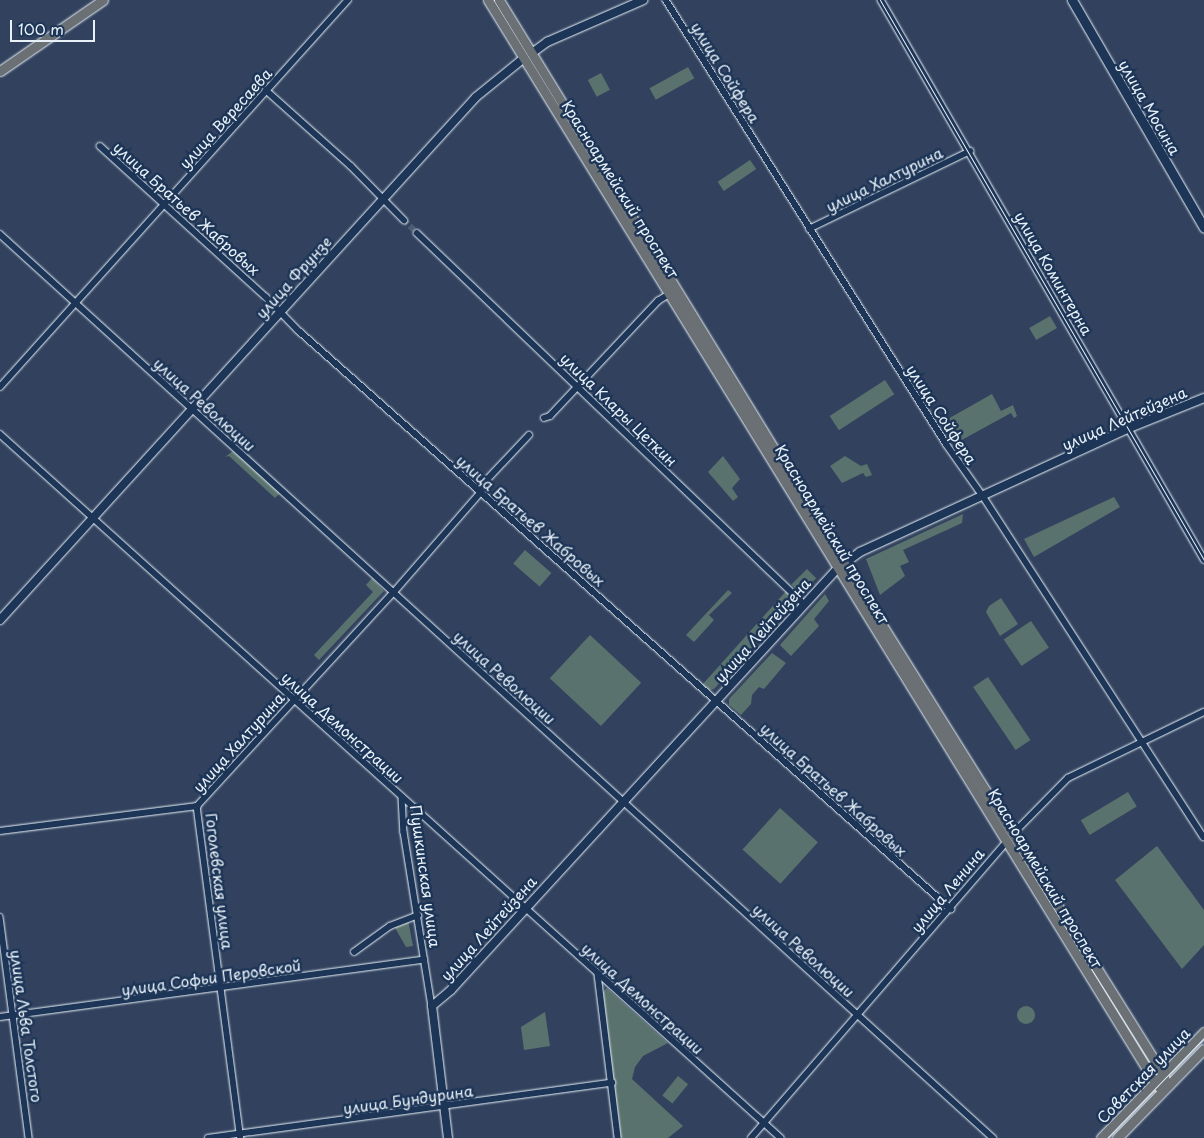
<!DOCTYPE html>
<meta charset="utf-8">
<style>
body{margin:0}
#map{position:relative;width:1204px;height:1138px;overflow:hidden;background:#32425e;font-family:"Playpen Sans",sans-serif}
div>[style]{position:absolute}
.green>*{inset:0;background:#5a726e;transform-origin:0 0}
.round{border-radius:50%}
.minor-tunnel>*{height:5.5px;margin-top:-2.75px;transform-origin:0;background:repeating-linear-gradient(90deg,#4d5c75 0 5.5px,transparent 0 8.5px)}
.roads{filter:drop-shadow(0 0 1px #e8f1f8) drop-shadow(0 0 1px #e8f1f8)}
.minor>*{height:5.5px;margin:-2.75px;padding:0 2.75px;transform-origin:2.75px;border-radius:2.75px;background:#1d3557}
.tertiary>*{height:8px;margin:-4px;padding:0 4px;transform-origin:4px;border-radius:4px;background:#1d3557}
.secondary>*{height:9px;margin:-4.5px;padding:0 4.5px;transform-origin:4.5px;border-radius:4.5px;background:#1d3557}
.primary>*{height:9px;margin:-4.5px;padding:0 4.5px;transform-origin:4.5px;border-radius:4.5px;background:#6b7074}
.tram>*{height:1px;margin:-0.5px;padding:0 0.5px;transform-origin:0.5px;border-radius:0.5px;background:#e8f1f8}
span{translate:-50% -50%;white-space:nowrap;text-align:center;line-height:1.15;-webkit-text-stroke:5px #1d3557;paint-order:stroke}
.street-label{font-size:15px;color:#e8f1f8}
.scale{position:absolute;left:10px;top:20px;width:85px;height:22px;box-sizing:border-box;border:2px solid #e8f1f8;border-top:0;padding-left:6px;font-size:15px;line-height:18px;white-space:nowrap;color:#e8f1f8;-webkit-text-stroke:4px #1d3557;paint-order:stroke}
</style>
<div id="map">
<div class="green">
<div style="left:688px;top:67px;width:13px;height:44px;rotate:61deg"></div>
<div style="left:601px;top:73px;width:19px;height:15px;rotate:62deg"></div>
<div style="left:750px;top:160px;width:11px;height:39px;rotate:56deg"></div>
<div style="left:1050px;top:316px;width:14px;height:24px;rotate:60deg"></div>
<div style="left:885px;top:380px;width:17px;height:66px;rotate:57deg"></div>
<div style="clip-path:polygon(992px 394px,1001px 411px,1013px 405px,1017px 416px,1014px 418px,1011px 413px,958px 442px,946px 420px)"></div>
<div style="clip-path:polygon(233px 451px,280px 493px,275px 498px,229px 456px,225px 457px)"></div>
<div style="clip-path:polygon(723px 456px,740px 479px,732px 488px,738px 497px,733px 501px,708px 472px)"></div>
<div style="clip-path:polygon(845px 456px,861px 466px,867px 464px,872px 475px,866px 477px,863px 473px,842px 483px,830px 466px)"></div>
<div style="clip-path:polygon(1114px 497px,1120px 507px,1034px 557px,1024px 539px)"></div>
<div style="clip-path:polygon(963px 514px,962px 523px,903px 550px,909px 562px,900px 566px,905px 576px,880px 595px,866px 559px)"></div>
<div style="left:525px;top:550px;width:35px;height:18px;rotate:41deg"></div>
<div style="left:807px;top:569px;width:13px;height:22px;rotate:45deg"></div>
<div style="clip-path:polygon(372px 578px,384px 591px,319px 660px,314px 655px,373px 592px,366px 585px)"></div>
<div style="clip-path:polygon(728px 590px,732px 593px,709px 615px,714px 620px,694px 642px,686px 635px)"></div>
<div style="clip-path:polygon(787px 590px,794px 599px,793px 604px,714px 689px,710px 690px,702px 685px)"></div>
<div style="clip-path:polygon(825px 594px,829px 601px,814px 619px,819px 626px,791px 656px,780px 645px)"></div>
<div style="clip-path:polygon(1001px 598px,1018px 624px,1000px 636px,986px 612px,989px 606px)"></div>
<div style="left:1031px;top:621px;width:32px;height:33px;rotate:56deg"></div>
<div style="left:590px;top:635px;width:70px;height:59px;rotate:43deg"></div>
<div style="clip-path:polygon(772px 653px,786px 663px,764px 689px,759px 687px,752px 695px,751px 704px,741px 715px,729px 705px,729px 699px)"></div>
<div style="left:988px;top:677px;width:76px;height:18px;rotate:56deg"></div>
<div style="left:1128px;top:792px;width:17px;height:55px;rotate:59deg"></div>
<div style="left:780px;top:808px;width:51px;height:56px;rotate:42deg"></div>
<div style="clip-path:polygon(1157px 846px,1204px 910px,1204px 945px,1182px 969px,1115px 880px)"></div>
<div style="clip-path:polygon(408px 920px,413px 946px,406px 947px,394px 926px)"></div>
<div style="clip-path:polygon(607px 988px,668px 1043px,643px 1056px,635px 1067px,632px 1079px,683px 1126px,668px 1138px,621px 1138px,602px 993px)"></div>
<div class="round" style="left:1017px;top:1006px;width:18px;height:18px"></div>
<div style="clip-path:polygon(545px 1012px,550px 1046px,524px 1050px,521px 1027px)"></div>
<div style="left:678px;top:1076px;width:13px;height:25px;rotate:39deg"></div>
</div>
<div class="minor-tunnel">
<div style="left:404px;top:220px;width:18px;rotate:45deg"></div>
</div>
<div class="roads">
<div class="minor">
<div style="left:666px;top:0;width:526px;rotate:57.73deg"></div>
<div style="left:947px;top:445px;width:62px;rotate:54.8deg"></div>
<div style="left:983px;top:496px;width:406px;rotate:57.1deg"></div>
<div style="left:881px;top:0;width:646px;rotate:59.98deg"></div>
<div style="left:266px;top:90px;width:114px;rotate:41.8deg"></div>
<div style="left:351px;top:166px;width:76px;rotate:45.5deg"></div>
<div style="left:100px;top:146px;width:224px;rotate:42.3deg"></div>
<div style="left:266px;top:297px;width:46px;rotate:45.9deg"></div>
<div style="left:298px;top:330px;width:873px;rotate:41.56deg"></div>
<div style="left:809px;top:229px;width:179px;rotate:-25.8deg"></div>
<div style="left:417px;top:233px;width:536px;rotate:43.79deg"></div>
<div style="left:0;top:234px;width:1343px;rotate:42.31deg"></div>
<div style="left:0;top:387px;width:520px;rotate:-48.04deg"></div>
<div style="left:544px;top:418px;width:6px;rotate:-18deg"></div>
<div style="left:550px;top:416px;width:158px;rotate:-46.8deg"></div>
<div style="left:658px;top:301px;width:13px;rotate:-32deg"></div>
<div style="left:0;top:434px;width:1051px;rotate:42.03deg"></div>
<div style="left:402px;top:797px;width:35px;rotate:87deg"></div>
<div style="left:404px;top:832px;width:176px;rotate:80.9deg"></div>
<div style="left:197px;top:806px;width:335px;rotate:82.5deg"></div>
<div style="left:0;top:831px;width:199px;rotate:-7.2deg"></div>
<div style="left:197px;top:806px;width:291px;rotate:-47.4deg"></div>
<div style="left:394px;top:592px;width:133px;rotate:-49deg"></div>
<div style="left:481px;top:492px;width:8px;rotate:-76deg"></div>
<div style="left:483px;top:484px;width:67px;rotate:-46.8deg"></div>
<div style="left:1013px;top:834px;width:78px;rotate:-45.5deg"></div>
<div style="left:1068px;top:778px;width:151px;rotate:-25.9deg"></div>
<div style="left:0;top:917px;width:223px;rotate:82.5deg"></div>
<div style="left:354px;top:952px;width:44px;rotate:-35.8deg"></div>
<div style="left:390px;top:926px;width:30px;rotate:-21deg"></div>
<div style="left:598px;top:974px;width:165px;rotate:83deg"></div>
<div style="left:0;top:1017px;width:428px;rotate:-7.7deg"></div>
<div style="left:208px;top:1138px;width:408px;rotate:-7.8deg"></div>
<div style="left:751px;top:1138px;width:392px;rotate:-49.2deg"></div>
</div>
<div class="tertiary">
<div style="left:532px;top:53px;width:19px;rotate:-36deg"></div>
<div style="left:547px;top:42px;width:105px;rotate:-23.6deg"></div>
<div style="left:845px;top:563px;width:19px;rotate:-36deg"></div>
<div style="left:860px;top:552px;width:294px;rotate:-24.7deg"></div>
<div style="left:1127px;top:429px;width:83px;rotate:-21.9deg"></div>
<div style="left:0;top:620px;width:707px;rotate:-47.69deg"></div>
<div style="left:476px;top:97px;width:62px;rotate:-39.1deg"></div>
<div style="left:448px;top:1138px;width:133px;rotate:-96.9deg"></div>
<div style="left:432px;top:1006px;width:25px;rotate:-40deg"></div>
<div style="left:451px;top:990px;width:571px;rotate:-47.48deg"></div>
</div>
<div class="secondary">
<div style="left:1072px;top:0;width:263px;rotate:59.9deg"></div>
</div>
<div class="primary">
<div style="left:488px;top:0;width:1271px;rotate:58.35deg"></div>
<div style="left:1155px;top:1082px;width:6px;rotate:51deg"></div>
<div style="left:1159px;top:1087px;width:8px;rotate:-7deg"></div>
<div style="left:499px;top:0;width:729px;rotate:58.51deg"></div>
<div style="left:880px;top:622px;width:533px;rotate:57.95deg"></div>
<div style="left:1163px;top:1074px;width:13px;rotate:72deg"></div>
<div style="left:0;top:71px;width:125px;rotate:-34.6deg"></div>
<div style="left:1101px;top:1138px;width:148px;rotate:-45.8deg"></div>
<div style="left:1117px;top:1138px;width:124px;rotate:-45.7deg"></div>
</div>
</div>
<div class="tram">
<div style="left:880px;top:0;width:647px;rotate:59.95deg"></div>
<div style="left:1107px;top:1138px;width:139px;rotate:-45.9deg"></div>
</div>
<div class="street-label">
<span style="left:726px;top:72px;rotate:58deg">улица Сойфера</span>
<span style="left:1150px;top:107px;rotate:60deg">улица Мосина</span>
<span style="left:225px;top:118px;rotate:-48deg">улица Вересаева</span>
<span style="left:884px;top:179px;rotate:-26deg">улица Халтурина</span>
<span style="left:621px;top:189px;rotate:58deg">Красноармейский проспект</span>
<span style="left:187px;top:208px;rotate:42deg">улица Братьев Жабровых</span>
<span style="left:1054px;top:273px;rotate:60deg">улица Коминтерна</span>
<span style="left:293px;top:277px;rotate:-48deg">улица Фрунзе</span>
<span style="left:205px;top:404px;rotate:42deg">улица Революции</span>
<span style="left:619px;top:409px;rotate:44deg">улица Клары Цеткин</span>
<span style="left:942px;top:414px;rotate:57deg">улица Сойфера</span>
<span style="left:1124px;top:418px;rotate:-24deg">улица Лейтейзена</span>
<span style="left:531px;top:520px;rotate:41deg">улица Братьев Жабровых</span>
<span style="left:833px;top:534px;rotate:59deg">Красноармейский проспект</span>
<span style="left:762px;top:630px;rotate:-48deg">улица Лейтейзена</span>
<span style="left:505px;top:677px;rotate:42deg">улица Революции</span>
<span style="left:343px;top:727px;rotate:42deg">улица Демонстрации</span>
<span style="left:238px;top:742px;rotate:-48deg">улица Халтурина</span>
<span style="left:834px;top:789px;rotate:42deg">улица Братьев Жабровых</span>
<span style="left:426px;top:876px;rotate:82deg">Пушкинская улица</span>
<span style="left:1046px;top:878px;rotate:59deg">Красноармейский проспект</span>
<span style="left:220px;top:881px;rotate:83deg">Гоголевская улица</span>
<span style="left:947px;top:890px;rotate:-50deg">улица Ленина</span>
<span style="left:488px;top:928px;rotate:-48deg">улица Лейтейзена</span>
<span style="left:804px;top:950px;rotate:42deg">улица Революции</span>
<span style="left:211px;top:977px;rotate:-8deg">улица Софьи Перовской</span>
<span style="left:643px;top:998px;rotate:42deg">улица Демонстрации</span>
<span style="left:27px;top:1026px;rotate:82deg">улица Льва Толстого</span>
<span style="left:1143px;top:1075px;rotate:-46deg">Советская улица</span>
<span style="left:408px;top:1099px;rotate:-8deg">улица Бундурина</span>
</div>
<div class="scale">100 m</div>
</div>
